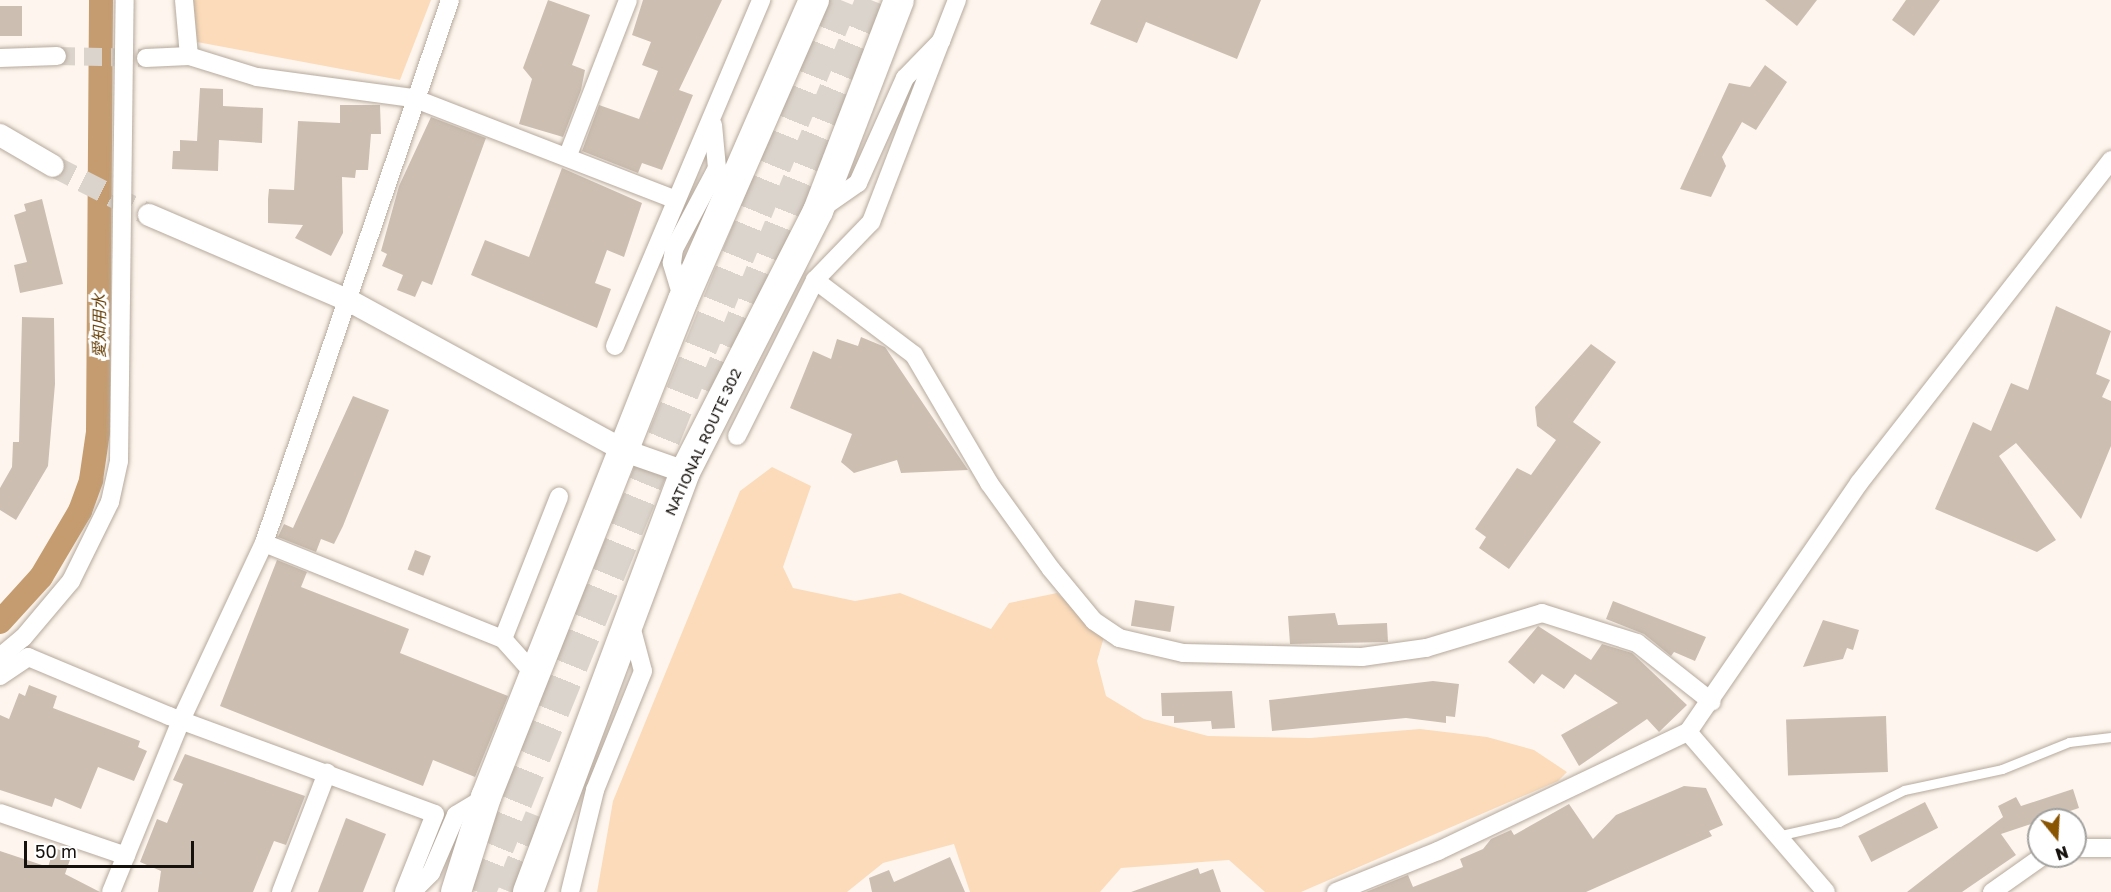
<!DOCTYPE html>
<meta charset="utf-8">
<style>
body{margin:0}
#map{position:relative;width:2111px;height:892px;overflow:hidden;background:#fef6ee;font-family:"Golos Text","Noto Sans JP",sans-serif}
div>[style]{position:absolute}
.green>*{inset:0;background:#fbdbb9}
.canal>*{height:24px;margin:-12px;padding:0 12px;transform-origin:12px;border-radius:12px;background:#c59c6f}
.building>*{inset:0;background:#ccbfb2;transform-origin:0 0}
.minor-tunnel>*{height:18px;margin-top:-9px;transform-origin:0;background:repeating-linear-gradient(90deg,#dbd4cc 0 18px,transparent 0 27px)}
.tertiary-tunnel>*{height:22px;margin-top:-11px;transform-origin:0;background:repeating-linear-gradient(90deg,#dbd4cc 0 22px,transparent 0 33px)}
.motorway-tunnel>*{height:33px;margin-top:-16.5px;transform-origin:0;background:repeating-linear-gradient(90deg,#dbd4cc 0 33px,transparent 0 49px)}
.roads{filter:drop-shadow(0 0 2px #b6a99c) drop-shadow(0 0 2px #b6a99c)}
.service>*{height:9px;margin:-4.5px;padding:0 4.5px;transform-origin:4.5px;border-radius:4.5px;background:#fff}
.minor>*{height:18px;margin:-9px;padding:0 9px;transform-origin:9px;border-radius:9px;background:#fff}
.tertiary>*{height:22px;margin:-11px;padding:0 11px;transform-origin:11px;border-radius:11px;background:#fff}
.trunk>*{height:30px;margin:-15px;padding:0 15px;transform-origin:15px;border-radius:15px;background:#fff}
span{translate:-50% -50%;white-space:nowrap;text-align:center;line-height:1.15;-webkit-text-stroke:6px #fff;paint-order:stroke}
.street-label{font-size:15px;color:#15110c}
.water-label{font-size:16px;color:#663e04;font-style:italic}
.north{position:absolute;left:2027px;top:808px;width:60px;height:60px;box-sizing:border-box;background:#fff;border:2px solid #a1a09e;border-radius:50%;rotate:162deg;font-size:16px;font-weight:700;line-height:24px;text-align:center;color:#15110c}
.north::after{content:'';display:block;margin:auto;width:21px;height:27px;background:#8a5503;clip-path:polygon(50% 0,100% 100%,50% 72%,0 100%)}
.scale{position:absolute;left:24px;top:841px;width:170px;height:27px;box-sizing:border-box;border:3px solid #15110c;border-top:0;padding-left:8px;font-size:18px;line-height:21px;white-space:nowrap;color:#15110c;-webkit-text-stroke:4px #fff;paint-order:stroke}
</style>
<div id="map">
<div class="green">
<div style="clip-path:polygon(193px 0,431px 0,400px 80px,197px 42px)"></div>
<div style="clip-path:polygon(772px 467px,811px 486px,783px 567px,793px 588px,855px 601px,900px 593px,991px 629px,1009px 603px,1057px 593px,1104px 637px,1097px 661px,1106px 696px,1144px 719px,1208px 736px,1310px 738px,1420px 729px,1487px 737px,1534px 750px,1567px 772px,1558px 781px,1301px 892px,1265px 892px,1229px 860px,1121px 868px,1100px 892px,970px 892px,954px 844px,883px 863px,847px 892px,597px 892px,613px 801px,740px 491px)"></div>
</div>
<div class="canal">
<div style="left:0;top:622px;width:61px;rotate:-47.7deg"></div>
<div style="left:41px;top:577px;width:77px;rotate:-59.4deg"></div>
<div style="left:80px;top:511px;width:33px;rotate:-70deg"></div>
<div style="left:91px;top:480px;width:49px;rotate:-81.7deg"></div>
<div style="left:98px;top:432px;width:432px;rotate:-89.6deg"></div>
</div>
<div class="building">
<div style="clip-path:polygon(548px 0,590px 15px,572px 65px,585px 70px,581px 90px,563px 137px,519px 124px,532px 79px,523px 68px)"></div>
<div style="clip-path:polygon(643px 0,722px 0,679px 90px,693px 95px,662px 170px,642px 163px,638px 173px,582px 151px,599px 105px,639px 119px,658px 71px,642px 65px,651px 42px,632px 35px)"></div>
<div style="clip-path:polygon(1101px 0,1261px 0,1237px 59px,1146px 22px,1137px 43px,1090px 24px)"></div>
<div style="clip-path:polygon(1765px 0,1817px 0,1797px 26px)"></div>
<div style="clip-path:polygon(1906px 0,1940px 0,1914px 36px,1892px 20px)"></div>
<div style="left:0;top:6px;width:22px;height:30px"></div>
<div style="clip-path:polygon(1765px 65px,1787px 82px,1756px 130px,1742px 122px,1722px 157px,1726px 166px,1711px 197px,1680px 189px,1729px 83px,1750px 87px)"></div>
<div style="clip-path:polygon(200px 88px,223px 89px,223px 106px,263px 108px,262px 143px,219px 140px,218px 171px,172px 169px,173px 151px,180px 151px,180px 140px,197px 141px)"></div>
<div style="clip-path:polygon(340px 105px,380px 105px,381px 134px,371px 134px,368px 170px,356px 170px,355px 178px,342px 177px,343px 233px,331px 256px,295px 238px,303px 225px,268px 223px,268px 199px,269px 189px,294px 190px,298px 121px,340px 123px)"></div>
<div style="clip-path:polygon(431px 117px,486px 138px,432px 285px,422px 281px,415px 297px,397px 290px,403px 275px,382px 266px,387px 254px,381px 251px,399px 186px)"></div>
<div style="clip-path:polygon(562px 168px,642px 203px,624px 257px,607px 250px,595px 283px,611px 289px,597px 328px,471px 275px,485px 240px,529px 257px)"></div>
<div style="clip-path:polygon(42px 199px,63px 284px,20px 293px,14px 265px,27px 262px,14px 215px,26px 211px,24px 204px)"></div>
<div style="clip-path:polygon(2056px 306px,2111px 331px,2096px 374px,2110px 380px,2102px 397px,2111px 401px,2111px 446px,2081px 519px,2016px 443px,1999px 456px,2056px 540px,2037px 552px,1935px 509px,1973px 422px,1991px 431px,2011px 383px,2028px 390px)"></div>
<div style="clip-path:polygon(22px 317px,54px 318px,55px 384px,48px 466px,16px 520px,0 510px,0 488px,12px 467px,13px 442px,19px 442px)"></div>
<div style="clip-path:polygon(861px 337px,885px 347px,968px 470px,901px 473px,897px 460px,854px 473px,841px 462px,852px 434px,790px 408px,813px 351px,831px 359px,837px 339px,858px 346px)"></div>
<div style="clip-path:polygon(1591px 344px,1616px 362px,1573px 422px,1601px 442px,1509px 569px,1479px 548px,1486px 537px,1475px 529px,1517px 468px,1531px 475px,1556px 440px,1537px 426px,1535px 407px)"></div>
<div style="clip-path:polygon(353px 396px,389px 410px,343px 526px,334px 544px,321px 539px,316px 552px,278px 537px,284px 524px,293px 528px)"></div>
<div style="left:415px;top:550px;width:17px;height:21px;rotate:21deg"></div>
<div style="clip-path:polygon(277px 560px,307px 572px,301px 587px,409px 629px,400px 653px,508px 696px,475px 777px,433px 760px,423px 786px,220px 706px)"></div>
<div style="left:1135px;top:600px;width:40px;height:26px;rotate:9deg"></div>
<div style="clip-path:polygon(1613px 601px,1706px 637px,1695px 661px,1674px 652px,1671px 656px,1644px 634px,1606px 619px)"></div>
<div style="clip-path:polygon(1335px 613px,1338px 625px,1387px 623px,1388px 642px,1290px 644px,1288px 616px)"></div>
<div style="clip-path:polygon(1823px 620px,1859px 630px,1853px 650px,1847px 648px,1843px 659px,1803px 667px)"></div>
<div style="clip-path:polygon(1538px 626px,1591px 660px,1602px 644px,1632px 653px,1687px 705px,1659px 732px,1647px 719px,1579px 766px,1561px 735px,1618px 703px,1575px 674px,1564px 689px,1542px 674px,1534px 684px,1508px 662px)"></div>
<div style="clip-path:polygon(1433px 681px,1459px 684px,1455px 717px,1446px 716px,1446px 723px,1406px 718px,1272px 731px,1269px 700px)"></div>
<div style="clip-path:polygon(29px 685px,57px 696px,53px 708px,140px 741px,138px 747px,147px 751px,134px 781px,98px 767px,81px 809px,55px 798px,52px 807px,0 790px,0 715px,9px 719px,19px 693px,25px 696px)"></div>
<div style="clip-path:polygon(1232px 691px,1235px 728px,1212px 729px,1211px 721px,1174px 723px,1174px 716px,1162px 716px,1161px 693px)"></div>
<div style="left:1886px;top:716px;width:56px;height:100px;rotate:88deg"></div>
<div style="clip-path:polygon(185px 754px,305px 796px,286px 845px,274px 841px,253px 892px,158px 892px,161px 871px,140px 862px,157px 819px,167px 823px,183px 784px,173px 780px)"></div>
<div style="clip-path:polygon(1684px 786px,1706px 788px,1723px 825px,1709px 831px,1712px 836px,1586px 892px,1366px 892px,1408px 875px,1413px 887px,1463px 867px,1460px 859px,1483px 849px,1491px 839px,1511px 830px,1514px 835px,1569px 804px,1593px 839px,1616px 815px)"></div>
<div style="clip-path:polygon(2073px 789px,2079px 808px,2001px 834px,2016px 855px,1962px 892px,1907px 892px,2003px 817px,1998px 806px,2016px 797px,2021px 806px)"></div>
<div style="left:1925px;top:802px;width:29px;height:75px;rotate:63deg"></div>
<div style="clip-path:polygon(346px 818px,386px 834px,363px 892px,318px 892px)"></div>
<div style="clip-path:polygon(54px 848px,72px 854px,65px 874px,100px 892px,0 892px,0 851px,48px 867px)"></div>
<div style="clip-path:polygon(950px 857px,965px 892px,872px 892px,869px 878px,889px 870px,894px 882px)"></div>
<div style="clip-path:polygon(1198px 868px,1200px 874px,1213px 869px,1221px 892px,1131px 892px)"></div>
</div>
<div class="minor-tunnel">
<div style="left:57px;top:56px;width:89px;rotate:1.3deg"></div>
</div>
<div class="tertiary-tunnel">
<div style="left:53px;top:166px;width:108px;rotate:27deg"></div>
</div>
<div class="motorway-tunnel">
<div style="left:713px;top:393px;width:424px;rotate:-68deg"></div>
<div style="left:479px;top:892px;width:963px;rotate:-67.86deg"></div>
<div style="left:511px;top:892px;width:81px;rotate:-68.2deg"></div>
</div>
<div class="roads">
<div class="service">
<div style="left:1777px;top:836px;width:64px;rotate:-12.7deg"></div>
<div style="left:1839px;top:822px;width:72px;rotate:-26.2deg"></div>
<div style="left:1904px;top:790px;width:100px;rotate:-12.1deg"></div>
<div style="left:2002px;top:769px;width:72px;rotate:-21.9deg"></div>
<div style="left:2069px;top:742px;width:42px;rotate:-6.8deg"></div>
</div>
<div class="minor">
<div style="left:184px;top:0;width:56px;rotate:84.9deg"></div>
<div style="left:0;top:58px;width:57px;rotate:-2deg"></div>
<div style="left:146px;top:58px;width:43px;rotate:-2.7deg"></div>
<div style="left:189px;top:56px;width:71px;rotate:17.2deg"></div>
<div style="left:257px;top:77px;width:157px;rotate:7.7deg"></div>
<div style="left:413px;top:98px;width:282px;rotate:21.2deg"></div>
<div style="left:568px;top:155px;width:166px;rotate:-68.8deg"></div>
<div style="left:818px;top:211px;width:49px;rotate:-35deg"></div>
<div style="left:858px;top:183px;width:115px;rotate:-65.9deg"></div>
<div style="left:905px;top:78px;width:52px;rotate:-45.8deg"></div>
<div style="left:941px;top:41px;width:44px;rotate:-68.7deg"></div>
<div style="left:815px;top:280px;width:124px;rotate:37.1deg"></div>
<div style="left:914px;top:355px;width:148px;rotate:59.6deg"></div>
<div style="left:989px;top:483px;width:106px;rotate:54.2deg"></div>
<div style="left:1051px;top:569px;width:67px;rotate:50.4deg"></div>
<div style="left:1094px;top:621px;width:30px;rotate:34deg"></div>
<div style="left:1119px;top:638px;width:66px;rotate:13.2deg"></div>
<div style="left:1183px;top:653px;width:179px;rotate:1.3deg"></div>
<div style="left:1362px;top:657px;width:65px;rotate:-8deg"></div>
<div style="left:1426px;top:648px;width:121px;rotate:-16.8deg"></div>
<div style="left:1542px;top:613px;width:100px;rotate:17.5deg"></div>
<div style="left:1637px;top:643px;width:95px;rotate:38.2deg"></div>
<div style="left:683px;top:300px;width:39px;rotate:-107deg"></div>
<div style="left:672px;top:263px;width:14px;rotate:-82deg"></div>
<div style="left:674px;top:249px;width:92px;rotate:-62deg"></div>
<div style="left:717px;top:168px;width:43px;rotate:-95.3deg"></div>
<div style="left:615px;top:346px;width:376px;rotate:-67.1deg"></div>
<div style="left:737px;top:436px;width:174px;rotate:-63.4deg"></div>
<div style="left:815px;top:280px;width:81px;rotate:-46deg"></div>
<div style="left:871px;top:222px;width:194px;rotate:-68.9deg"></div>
<div style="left:264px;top:543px;width:258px;rotate:21.9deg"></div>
<div style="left:503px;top:639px;width:153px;rotate:-68.5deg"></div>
<div style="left:503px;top:639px;width:50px;rotate:48.3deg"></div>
<div style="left:0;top:657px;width:30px;rotate:-40deg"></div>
<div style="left:23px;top:638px;width:75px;rotate:-49.9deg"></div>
<div style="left:71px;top:581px;width:88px;rotate:-63.7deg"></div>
<div style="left:110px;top:502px;width:42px;rotate:-77.6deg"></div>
<div style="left:119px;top:461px;width:461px;rotate:-89.3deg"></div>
<div style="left:0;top:676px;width:34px;rotate:-34deg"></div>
<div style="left:28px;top:657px;width:153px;rotate:22.7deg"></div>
<div style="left:169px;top:716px;width:283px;rotate:20.2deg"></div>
<div style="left:435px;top:814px;width:84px;rotate:111.7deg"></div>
<div style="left:1688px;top:732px;width:211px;rotate:49.2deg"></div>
<div style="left:0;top:813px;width:133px;rotate:18.8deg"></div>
<div style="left:2075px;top:848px;width:36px"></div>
<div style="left:111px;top:892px;width:188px;rotate:-67.8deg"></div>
<div style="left:182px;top:718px;width:193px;rotate:-64.9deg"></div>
<div style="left:264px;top:543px;width:574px;rotate:-71.09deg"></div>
<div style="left:281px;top:892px;width:128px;rotate:-68.9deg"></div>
<div style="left:412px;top:892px;width:27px;rotate:-45deg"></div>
<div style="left:431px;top:873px;width:63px;rotate:-66.7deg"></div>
<div style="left:456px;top:815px;width:35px;rotate:-31deg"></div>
<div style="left:570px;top:892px;width:105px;rotate:-76.2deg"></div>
<div style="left:595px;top:790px;width:128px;rotate:-68deg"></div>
<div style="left:643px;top:671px;width:51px;rotate:-104.9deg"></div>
<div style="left:1336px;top:892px;width:110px;rotate:-21.9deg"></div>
<div style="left:1438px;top:851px;width:277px;rotate:-25.5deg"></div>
<div style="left:1688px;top:732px;width:302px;rotate:-55.5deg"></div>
<div style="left:1859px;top:483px;width:410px;rotate:-52deg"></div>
<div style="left:1992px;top:892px;width:62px;rotate:-35.2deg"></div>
</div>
<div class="tertiary">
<div style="left:0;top:135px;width:61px;rotate:30.3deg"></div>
<div style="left:149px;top:215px;width:219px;rotate:23.2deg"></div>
<div style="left:350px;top:301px;width:313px;rotate:28.6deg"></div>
<div style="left:625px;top:451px;width:64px;rotate:19.3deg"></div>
</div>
<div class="trunk">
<div style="left:456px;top:892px;width:100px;rotate:-72.5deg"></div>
<div style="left:486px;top:797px;width:535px;rotate:-68.38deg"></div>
<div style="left:683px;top:300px;width:327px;rotate:-66.4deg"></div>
<div style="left:528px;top:892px;width:448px;rotate:-69.5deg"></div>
<div style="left:685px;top:472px;width:293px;rotate:-63deg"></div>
<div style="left:818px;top:211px;width:226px;rotate:-69deg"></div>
</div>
</div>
<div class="street-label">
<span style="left:703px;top:442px;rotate:-65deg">NATIONAL ROUTE 302</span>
</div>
<div class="water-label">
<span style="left:99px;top:326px;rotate:-90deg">愛知用水</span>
</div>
<div class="north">N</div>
<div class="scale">50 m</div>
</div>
